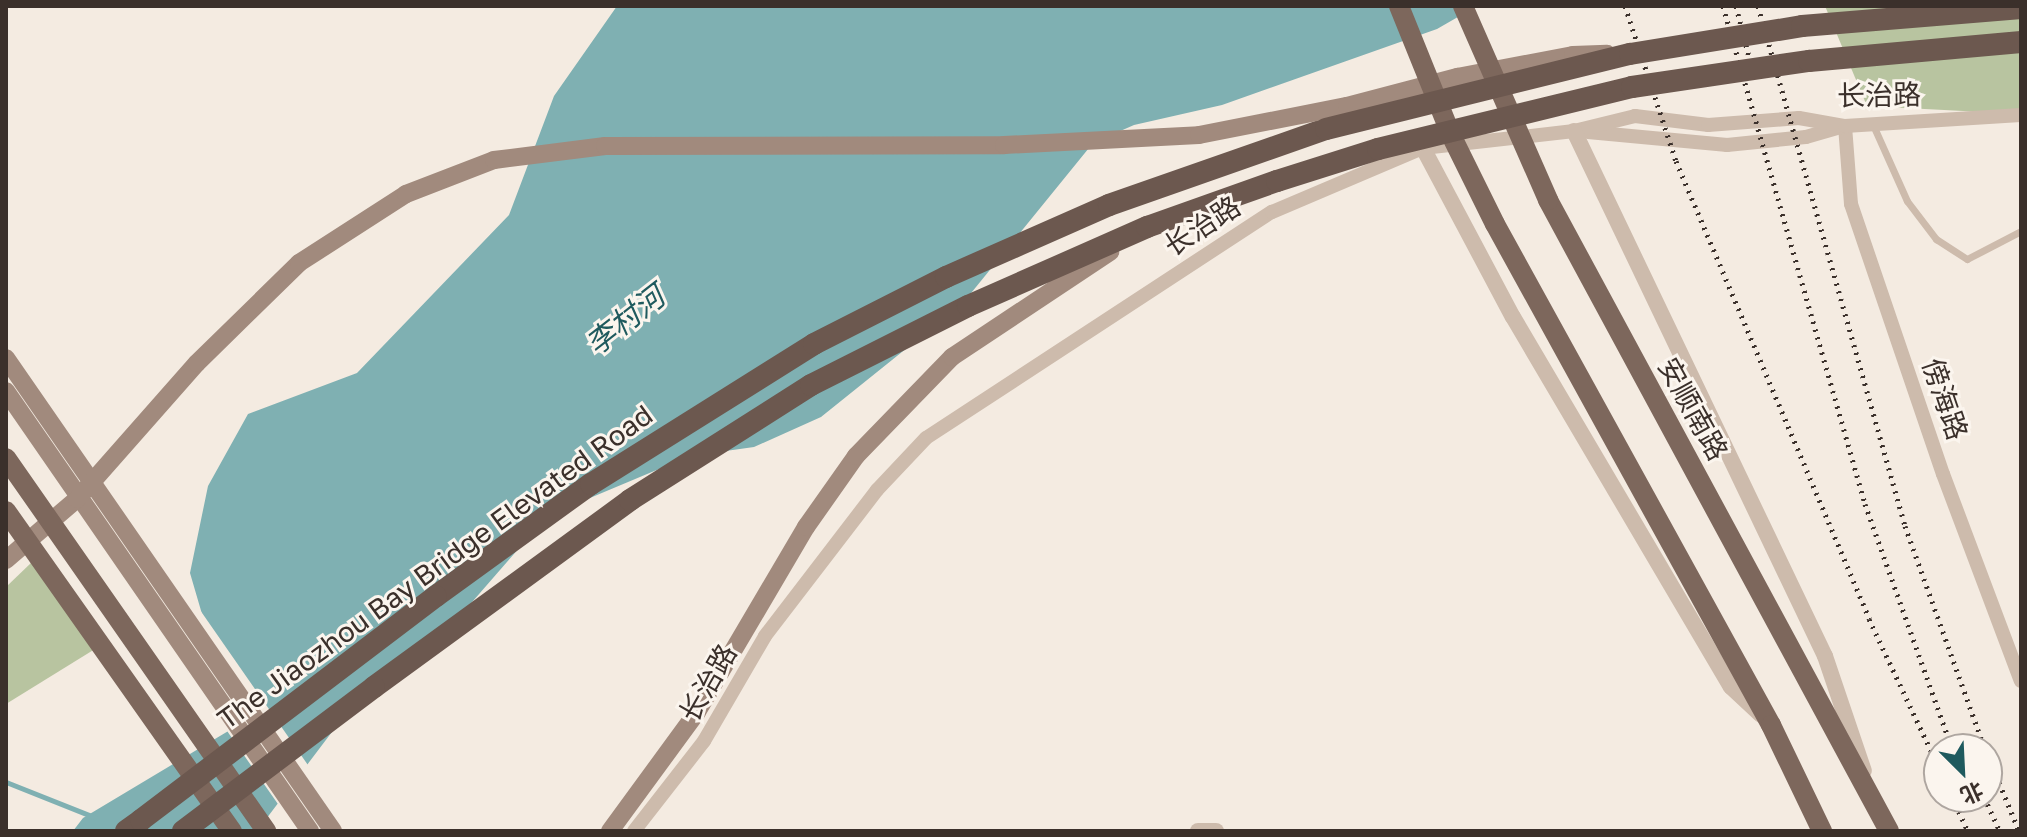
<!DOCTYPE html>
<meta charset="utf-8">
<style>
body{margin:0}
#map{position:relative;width:2027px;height:837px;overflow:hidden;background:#f4ebe1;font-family:"Golos Text","Noto Sans SC",sans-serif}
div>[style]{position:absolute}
.green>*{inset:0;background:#b8c4a0}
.water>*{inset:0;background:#7fb0b2}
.pier>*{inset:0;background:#f4ebe1}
.stream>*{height:5px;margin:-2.5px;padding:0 2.5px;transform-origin:2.5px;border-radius:2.5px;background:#7fb0b2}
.service>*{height:7px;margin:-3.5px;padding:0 3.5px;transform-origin:3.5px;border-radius:3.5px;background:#cdbbac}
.minor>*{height:14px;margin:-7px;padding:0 7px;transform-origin:7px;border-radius:7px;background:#cdbbac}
.tertiary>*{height:16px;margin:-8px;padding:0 8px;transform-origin:8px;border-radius:8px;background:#cdbbac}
.secondary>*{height:18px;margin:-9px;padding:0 9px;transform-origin:9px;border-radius:9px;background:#a18a7d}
.primary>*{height:20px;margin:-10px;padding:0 10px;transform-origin:10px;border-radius:10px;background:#7d675c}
.trunk>*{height:22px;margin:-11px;padding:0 11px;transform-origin:11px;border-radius:11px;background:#6c584f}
.rail>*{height:5px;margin-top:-2.5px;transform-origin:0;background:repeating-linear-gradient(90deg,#3b302b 0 2px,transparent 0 8px)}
.secondary-bridge>*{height:18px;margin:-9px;padding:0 9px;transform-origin:9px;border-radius:9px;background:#a18a7d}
.primary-bridge>*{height:20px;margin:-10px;padding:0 10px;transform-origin:10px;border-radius:10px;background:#7d675c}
.trunk-bridge>*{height:22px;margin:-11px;padding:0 11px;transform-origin:11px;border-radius:11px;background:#6c584f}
span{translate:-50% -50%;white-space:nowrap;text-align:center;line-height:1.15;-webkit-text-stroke:6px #fbf5ee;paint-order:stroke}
.street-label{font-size:28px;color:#3b302b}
.water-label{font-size:30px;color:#1f5a5e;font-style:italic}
.frame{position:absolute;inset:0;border:8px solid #3b302b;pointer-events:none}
.north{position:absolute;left:1923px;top:733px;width:80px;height:80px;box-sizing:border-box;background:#fbf5ee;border:2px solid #aea6a0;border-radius:50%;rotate:156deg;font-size:22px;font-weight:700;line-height:32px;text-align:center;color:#3b302b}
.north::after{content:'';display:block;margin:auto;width:28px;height:36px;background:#1f5a5e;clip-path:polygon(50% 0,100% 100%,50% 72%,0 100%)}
</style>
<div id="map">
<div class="green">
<div style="clip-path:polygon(1825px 6px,2021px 6px,2021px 114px,1867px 106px)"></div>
<div style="clip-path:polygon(32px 562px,95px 649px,6px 704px,6px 587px)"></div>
</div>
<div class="water">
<div style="clip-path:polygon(617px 6px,1477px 6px,1437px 29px,1222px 105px,1134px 125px,1093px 143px,963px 303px,821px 417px,754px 447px,690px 456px,547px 516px,439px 640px,366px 687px,257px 831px,73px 831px,83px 818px,235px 727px,190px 573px,208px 486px,248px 414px,357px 373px,509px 215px,554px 96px)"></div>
</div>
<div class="pier">
<div style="clip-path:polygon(200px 610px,310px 768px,280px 807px,225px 728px,231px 725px)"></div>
</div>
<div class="stream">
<div style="left:6px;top:782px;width:95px;rotate:21.7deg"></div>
</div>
<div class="service">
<div style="left:1873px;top:125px;width:83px;rotate:65.9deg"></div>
<div style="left:1907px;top:201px;width:48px;rotate:52.7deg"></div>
<div style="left:1936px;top:239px;width:37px;rotate:33deg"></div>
<div style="left:1967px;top:259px;width:61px;rotate:-27.4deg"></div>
</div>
<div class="minor">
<div style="left:1845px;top:126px;width:78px;rotate:85.6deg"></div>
<div style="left:1851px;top:204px;width:285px;rotate:71.2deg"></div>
<div style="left:1943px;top:474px;width:221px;rotate:69.4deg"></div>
<div style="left:1588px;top:132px;width:140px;rotate:5.3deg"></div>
<div style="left:1727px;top:145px;width:79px;rotate:-5.8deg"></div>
<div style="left:1806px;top:137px;width:36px;rotate:-16deg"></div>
<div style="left:634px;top:831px;width:114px;rotate:-52.1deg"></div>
<div style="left:704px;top:741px;width:121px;rotate:-59.8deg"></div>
<div style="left:765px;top:636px;width:184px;rotate:-52.5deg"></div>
<div style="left:877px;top:490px;width:71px;rotate:-46.7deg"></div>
<div style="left:926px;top:438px;width:413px;rotate:-33.2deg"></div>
<div style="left:1272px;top:212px;width:164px;rotate:-23deg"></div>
<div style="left:1423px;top:148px;width:152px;rotate:-6.4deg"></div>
<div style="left:1574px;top:131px;width:63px;rotate:-13.8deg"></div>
<div style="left:1635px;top:116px;width:74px;rotate:7deg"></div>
<div style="left:1708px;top:125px;width:91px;rotate:-4.4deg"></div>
<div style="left:1799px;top:118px;width:47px;rotate:9.9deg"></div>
<div style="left:1845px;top:126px;width:176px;rotate:-3.6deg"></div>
</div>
<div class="tertiary">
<div style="left:1574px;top:131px;width:582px;rotate:64.45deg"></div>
<div style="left:1825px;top:656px;width:121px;rotate:71.3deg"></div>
<div style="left:1423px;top:148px;width:191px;rotate:62deg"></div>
<div style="left:1513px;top:317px;width:429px;rotate:59.5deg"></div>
<div style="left:1731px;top:687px;width:41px;rotate:43deg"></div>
<div style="left:1198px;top:831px;width:18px"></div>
</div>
<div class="secondary">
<div style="left:6px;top:358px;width:575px;rotate:55.34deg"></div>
<div style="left:6px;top:391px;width:535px;rotate:55.36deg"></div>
<div style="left:6px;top:560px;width:94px;rotate:-40.7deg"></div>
<div style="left:77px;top:499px;width:181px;rotate:-48.6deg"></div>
<div style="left:197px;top:363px;width:143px;rotate:-44.4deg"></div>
<div style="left:610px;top:831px;width:147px;rotate:-53.8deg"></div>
<div style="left:697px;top:712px;width:215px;rotate:-59.5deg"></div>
<div style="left:806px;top:527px;width:87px;rotate:-54.8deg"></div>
<div style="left:856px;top:456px;width:138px;rotate:-45.9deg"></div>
<div style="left:952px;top:357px;width:190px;rotate:-33.6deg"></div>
</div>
<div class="primary">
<div style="left:1548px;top:200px;width:717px;rotate:61.61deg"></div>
<div style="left:1495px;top:224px;width:572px;rotate:61.15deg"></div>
<div style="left:1771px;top:725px;width:118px;rotate:64.3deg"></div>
</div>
<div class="trunk">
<div style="left:436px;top:596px;width:191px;rotate:-35.9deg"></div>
<div style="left:591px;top:484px;width:263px;rotate:-32.1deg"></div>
<div style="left:814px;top:344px;width:148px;rotate:-26.9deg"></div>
<div style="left:946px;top:277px;width:178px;rotate:-23.8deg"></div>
<div style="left:1109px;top:205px;width:230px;rotate:-19.3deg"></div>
<div style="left:374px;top:687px;width:317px;rotate:-36.1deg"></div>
<div style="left:630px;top:500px;width:214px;rotate:-32.4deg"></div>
<div style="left:811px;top:385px;width:176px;rotate:-26.7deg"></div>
<div style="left:968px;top:306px;width:196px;rotate:-23.8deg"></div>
<div style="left:1147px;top:227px;width:138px;rotate:-19.5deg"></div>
<div style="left:126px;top:831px;width:19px;rotate:-36deg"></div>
</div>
<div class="rail">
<div style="left:1625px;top:6px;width:163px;rotate:71.8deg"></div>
<div style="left:1676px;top:161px;width:497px;rotate:67.1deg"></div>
<div style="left:1869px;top:619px;width:165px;rotate:64.8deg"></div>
<div style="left:1723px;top:6px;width:518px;rotate:74.08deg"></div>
<div style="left:1865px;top:504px;width:260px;rotate:70.4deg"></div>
<div style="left:1736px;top:6px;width:65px;rotate:75.7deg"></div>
<div style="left:1758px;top:6px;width:540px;rotate:74.21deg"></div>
<div style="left:1905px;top:526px;width:237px;rotate:70.3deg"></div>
<div style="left:1987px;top:753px;width:84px;rotate:67.7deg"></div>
<div style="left:1952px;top:797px;width:38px;rotate:65deg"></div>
<div style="left:1984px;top:797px;width:38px;rotate:65deg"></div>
</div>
<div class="secondary-bridge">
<div style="left:299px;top:263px;width:127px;rotate:-32.8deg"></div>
<div style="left:406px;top:194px;width:94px;rotate:-21.1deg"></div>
<div style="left:494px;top:160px;width:112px;rotate:-7.2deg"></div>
<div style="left:605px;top:146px;width:399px;rotate:-0.1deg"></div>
<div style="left:1004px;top:145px;width:195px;rotate:-2.9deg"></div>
<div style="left:1199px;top:135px;width:151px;rotate:-11.1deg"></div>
<div style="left:1347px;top:106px;width:114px;rotate:-14.8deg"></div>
<div style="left:1457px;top:77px;width:118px;rotate:-10.7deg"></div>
<div style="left:1573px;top:55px;width:34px;rotate:-2deg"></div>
</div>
<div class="primary-bridge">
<div style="left:1399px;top:6px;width:139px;rotate:68deg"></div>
<div style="left:1451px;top:135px;width:99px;rotate:63.7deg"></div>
<div style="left:1463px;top:6px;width:212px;rotate:66.3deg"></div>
<div style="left:6px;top:458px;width:455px;rotate:55.1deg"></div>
<div style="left:6px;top:511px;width:392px;rotate:54.8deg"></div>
</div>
<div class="trunk-bridge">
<div style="left:1326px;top:129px;width:313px;rotate:-13.9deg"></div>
<div style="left:1630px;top:54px;width:174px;rotate:-9.2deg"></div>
<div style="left:1802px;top:26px;width:220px;rotate:-4.7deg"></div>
<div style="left:1277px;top:181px;width:106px;rotate:-17.6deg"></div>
<div style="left:1378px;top:149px;width:261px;rotate:-13.7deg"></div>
<div style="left:1632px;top:87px;width:179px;rotate:-8.4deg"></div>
<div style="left:1809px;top:61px;width:213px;rotate:-5.1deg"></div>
<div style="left:141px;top:820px;width:370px;rotate:-37.2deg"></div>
<div style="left:183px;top:831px;width:239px;rotate:-37deg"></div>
</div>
<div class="street-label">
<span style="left:1879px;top:95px;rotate:-1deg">长治路</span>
<span style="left:1202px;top:226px;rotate:-33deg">长治路</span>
<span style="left:1945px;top:399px;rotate:71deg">傍海路</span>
<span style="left:1693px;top:409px;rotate:61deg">安顺南路</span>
<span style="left:435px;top:567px;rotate:-36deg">The Jiaozhou Bay Bridge Elevated Road</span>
<span style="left:708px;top:683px;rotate:-60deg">长治路</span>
</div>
<div class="water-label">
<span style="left:625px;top:320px;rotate:-38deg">李村河</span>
</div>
<div class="frame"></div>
<div class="north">北</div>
</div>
